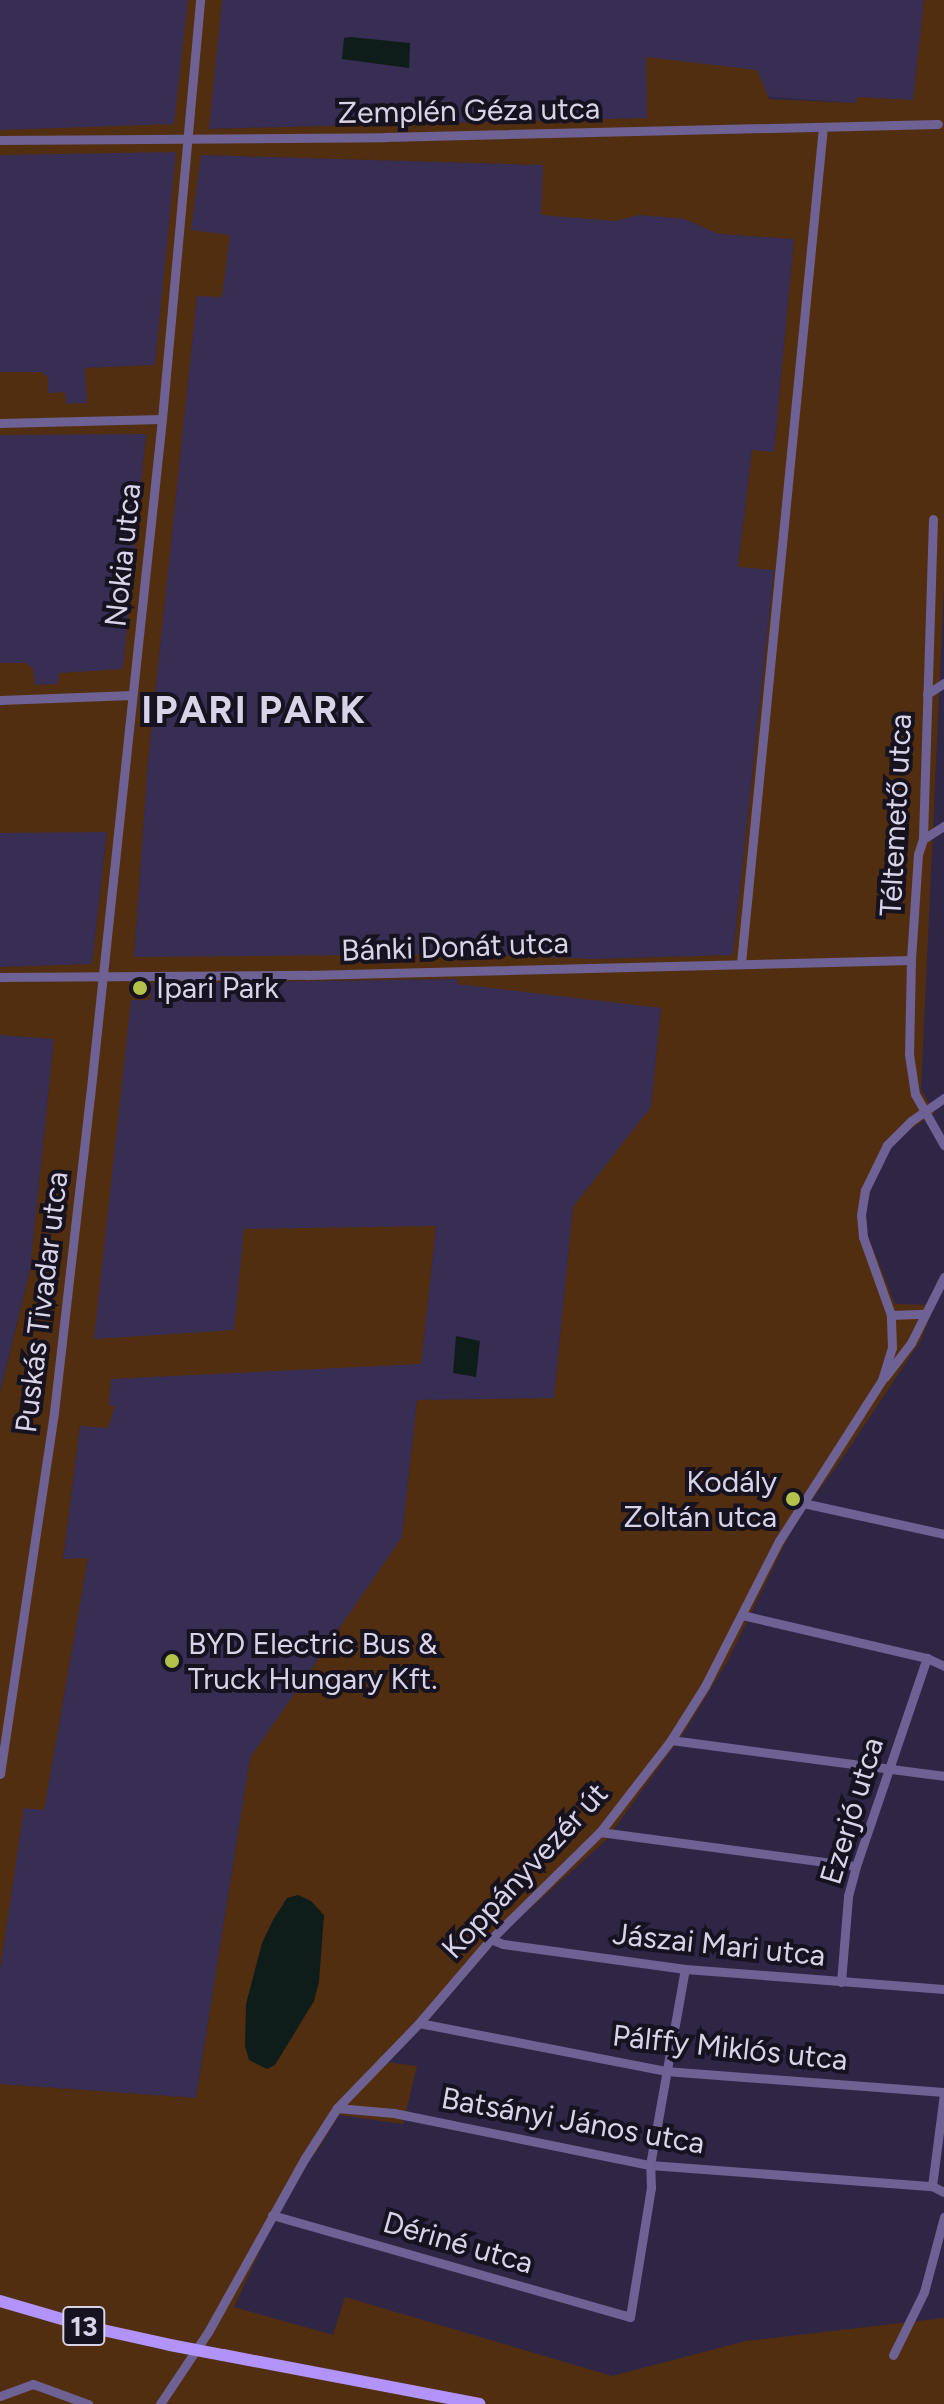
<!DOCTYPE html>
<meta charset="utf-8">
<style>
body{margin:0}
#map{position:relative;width:944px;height:2404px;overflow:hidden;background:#2f2645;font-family:Figtree,sans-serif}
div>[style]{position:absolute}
.built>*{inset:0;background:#382d53;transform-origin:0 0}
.green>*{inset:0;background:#522e11}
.water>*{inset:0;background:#0e1d19}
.minor>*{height:9px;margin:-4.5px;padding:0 4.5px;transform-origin:4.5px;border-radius:4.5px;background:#6e6193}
.major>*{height:12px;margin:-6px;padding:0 6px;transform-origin:6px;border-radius:6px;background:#b193fa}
.major-bridge>*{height:12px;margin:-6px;padding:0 6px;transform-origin:6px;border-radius:6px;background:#b193fa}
.dots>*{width:22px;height:22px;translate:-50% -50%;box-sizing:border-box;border:4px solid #161220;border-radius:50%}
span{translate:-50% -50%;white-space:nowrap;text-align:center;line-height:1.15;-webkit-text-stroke:8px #161220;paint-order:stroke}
.shield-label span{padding:2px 6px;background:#161220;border:2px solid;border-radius:6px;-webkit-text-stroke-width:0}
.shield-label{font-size:28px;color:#d8d3e7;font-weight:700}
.street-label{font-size:30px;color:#d8d3e7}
.poi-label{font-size:30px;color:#d8d3e7}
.left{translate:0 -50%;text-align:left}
.right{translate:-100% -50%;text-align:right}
.district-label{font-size:38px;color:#d8d3e7;font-weight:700;letter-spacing:2px}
</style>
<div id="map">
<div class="built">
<div style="left:0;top:0;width:188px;height:130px"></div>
<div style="clip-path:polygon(222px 0,924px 0,913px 100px,858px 97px,857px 103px,645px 88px,649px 88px,647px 118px,208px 129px)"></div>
<div style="clip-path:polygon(177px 151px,155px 365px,86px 368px,87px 403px,66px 404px,47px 393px,42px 372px,0 372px,0 155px)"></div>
<div style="clip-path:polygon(200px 155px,544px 165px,541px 214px,615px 221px,640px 215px,685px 219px,719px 234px,794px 239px,774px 452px,752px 450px,738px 566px,774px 570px,733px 955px,595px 959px,134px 957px,148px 761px,197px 295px,222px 297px,229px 235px,190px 231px)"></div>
<div style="clip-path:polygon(146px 433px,123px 670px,59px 673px,59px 684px,34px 685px,26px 663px,0 663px,0 435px)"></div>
<div style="clip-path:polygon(107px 831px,92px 964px,0 967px,0 833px)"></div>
<div style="clip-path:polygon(458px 979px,458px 984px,661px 1007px,651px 1107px,573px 1207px,554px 1398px,417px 1400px,402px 1537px,250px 1758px,196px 2098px,0 2084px,0 1970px,24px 1807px,44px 1810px,88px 1558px,63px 1560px,80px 1426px,114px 1406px,109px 1405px,111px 1379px,421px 1363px,436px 1227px,234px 1330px,93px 1340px,131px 999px,151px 983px)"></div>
<div style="clip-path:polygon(0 1035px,54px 1039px,30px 1270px,0 1392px)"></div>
</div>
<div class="green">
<div style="clip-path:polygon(evenodd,188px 0,222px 0,209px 129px,647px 118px,646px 57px,757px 70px,769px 99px,856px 103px,857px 97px,913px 100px,924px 0,944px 0,944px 586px,921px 1090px,935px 1113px,903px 1134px,884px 1157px,871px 1187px,866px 1214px,868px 1236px,895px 1304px,934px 1305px,921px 1340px,839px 1463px,796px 1521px,727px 1662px,685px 1731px,606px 1840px,503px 1933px,419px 2031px,385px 2062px,417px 2066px,403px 2124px,339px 2115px,315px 2154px,311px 2154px,281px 2205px,234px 2307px,333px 2335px,345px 2297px,612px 2376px,746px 2341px,944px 2318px,944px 2404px,0 2404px,0 2084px,196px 2098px,250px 1758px,402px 1537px,417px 1400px,554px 1398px,573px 1207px,651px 1107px,661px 1008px,457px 984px,458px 979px,152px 983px,150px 1000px,131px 1000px,94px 1339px,234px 1330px,244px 1229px,436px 1226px,421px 1364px,111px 1379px,109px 1405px,115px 1406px,108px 1428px,80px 1426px,63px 1559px,88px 1558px,44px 1810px,24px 1808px,0 1970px,0 1393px,30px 1270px,54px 1039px,0 1035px,0 967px,92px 964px,107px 832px,0 833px,0 663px,26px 663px,33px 669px,35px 685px,58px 684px,59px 673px,123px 669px,146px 434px,0 435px,0 372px,42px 372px,48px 377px,48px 393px,65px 392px,66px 404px,87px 403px,85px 368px,155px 365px,176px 152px,0 155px,0 130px,174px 124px,188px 0,201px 155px,543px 165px,541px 215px,615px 221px,640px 215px,685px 219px,719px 234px,794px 239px,774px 452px,752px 450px,738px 567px,774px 570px,733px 955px,595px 959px,474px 954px,134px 957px,148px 761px,197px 296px,222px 297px,230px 235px,191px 230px,201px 155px)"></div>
</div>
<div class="water">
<div style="clip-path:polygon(350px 37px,410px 43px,409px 68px,342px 59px,344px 38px)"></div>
<div style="clip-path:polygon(456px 1336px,480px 1341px,476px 1377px,453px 1373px)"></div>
<div style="clip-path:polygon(298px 1895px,311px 1901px,324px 1915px,319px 1982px,314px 2001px,275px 2065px,267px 2069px,249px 2060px,245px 2046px,246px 2004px,262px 1943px,273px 1920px,287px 1898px)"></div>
</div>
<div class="minor">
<div style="left:0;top:140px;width:385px;rotate:-0.4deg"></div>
<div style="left:385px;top:137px;width:553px;rotate:-1.35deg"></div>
<div style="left:0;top:423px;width:162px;rotate:-1.4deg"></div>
<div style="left:933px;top:519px;width:320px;rotate:91.8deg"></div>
<div style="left:923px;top:839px;width:16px;rotate:108deg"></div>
<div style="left:918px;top:854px;width:106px;rotate:93.8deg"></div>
<div style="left:911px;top:960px;width:94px;rotate:91.2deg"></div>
<div style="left:909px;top:1054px;width:40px;rotate:81.5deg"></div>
<div style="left:915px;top:1094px;width:59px;rotate:60.4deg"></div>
<div style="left:927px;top:694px;width:20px;rotate:-33deg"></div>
<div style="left:0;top:700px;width:132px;rotate:-2.2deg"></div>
<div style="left:923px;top:839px;width:25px;rotate:-32deg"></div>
<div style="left:741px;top:963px;width:840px;rotate:-84.4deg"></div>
<div style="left:0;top:977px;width:307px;rotate:-0.4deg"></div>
<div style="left:307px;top:975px;width:604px;rotate:-1.42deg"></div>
<div style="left:891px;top:1315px;width:33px;rotate:-2deg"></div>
<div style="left:885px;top:1377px;width:43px;rotate:-52.6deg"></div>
<div style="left:911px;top:1343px;width:74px;rotate:-63.4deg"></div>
<div style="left:803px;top:1503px;width:144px;rotate:12.4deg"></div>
<div style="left:742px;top:1615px;width:190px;rotate:13.1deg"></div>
<div style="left:927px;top:1658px;width:19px;rotate:25deg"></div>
<div style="left:671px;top:1740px;width:275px;rotate:7.5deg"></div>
<div style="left:0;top:1774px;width:366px;rotate:-81.5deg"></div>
<div style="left:54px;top:1412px;width:317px;rotate:-83.5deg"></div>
<div style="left:90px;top:1097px;width:682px;rotate:-83.94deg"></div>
<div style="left:162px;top:419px;width:421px;rotate:-84.8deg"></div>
<div style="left:600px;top:1832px;width:258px;rotate:7.6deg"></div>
<div style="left:491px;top:1939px;width:13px;rotate:23deg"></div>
<div style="left:503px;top:1944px;width:184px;rotate:7.8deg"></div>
<div style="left:685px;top:1969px;width:260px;rotate:4.4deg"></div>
<div style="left:841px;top:1982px;width:86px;rotate:-85.3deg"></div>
<div style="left:848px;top:1896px;width:31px;rotate:-75deg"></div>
<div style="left:856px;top:1866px;width:220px;rotate:-71.2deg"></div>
<div style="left:419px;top:2023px;width:251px;rotate:11deg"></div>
<div style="left:665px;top:2071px;width:280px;rotate:4.3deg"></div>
<div style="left:337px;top:2108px;width:57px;rotate:5deg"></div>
<div style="left:394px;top:2113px;width:261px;rotate:11.5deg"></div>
<div style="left:650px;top:2165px;width:283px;rotate:4.3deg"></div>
<div style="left:932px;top:2186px;width:13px;rotate:27deg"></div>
<div style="left:932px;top:2186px;width:94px;rotate:-82.6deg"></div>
<div style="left:272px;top:2215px;width:372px;rotate:15.9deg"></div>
<div style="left:630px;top:2317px;width:131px;rotate:-80.8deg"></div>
<div style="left:651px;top:2188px;width:23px;rotate:-92deg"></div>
<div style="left:650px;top:2165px;width:199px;rotate:-79.9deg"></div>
<div style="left:893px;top:2355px;width:70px;rotate:-63.8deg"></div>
<div style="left:924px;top:2292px;width:78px;rotate:-75.1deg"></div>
<div style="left:0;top:2396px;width:35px;rotate:-20deg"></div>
<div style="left:33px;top:2384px;width:59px;rotate:20deg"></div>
<div style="left:160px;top:2404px;width:87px;rotate:-56.3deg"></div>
<div style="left:208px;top:2332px;width:199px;rotate:-60.9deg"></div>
<div style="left:305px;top:2158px;width:59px;rotate:-57.4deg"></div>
<div style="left:337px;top:2108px;width:118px;rotate:-46deg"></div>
<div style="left:419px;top:2023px;width:111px;rotate:-49.4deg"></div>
<div style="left:491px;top:1939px;width:153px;rotate:-44.5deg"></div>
<div style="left:600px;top:1832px;width:116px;rotate:-52.3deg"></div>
<div style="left:671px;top:1740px;width:64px;rotate:-57.8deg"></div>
<div style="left:705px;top:1686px;width:163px;rotate:-63deg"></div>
<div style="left:779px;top:1541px;width:191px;rotate:-57.4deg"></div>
<div style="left:882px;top:1380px;width:34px;rotate:-73deg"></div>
<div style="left:892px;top:1348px;width:33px;rotate:-92deg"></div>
<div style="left:891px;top:1315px;width:83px;rotate:-109.7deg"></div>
<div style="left:863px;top:1237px;width:22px;rotate:-95deg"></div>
<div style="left:861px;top:1215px;width:25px;rotate:-81deg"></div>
<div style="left:865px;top:1190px;width:50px;rotate:-63.9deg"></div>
<div style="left:887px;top:1145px;width:34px;rotate:-45deg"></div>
<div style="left:911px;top:1121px;width:40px;rotate:-34.9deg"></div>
</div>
<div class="major">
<div style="left:0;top:2301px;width:93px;rotate:16.3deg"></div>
<div style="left:89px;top:2327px;width:83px;rotate:12.5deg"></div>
<div style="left:223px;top:2355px;width:261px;rotate:10.8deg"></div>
</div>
<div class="major-bridge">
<div style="left:170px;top:2345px;width:54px;rotate:10.7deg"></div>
</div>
<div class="dots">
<div style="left:140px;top:988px;background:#b3c24b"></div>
<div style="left:793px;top:1499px;background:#b3c24b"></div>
<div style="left:172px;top:1661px;background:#b3c24b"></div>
</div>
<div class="shield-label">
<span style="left:84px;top:2326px">13</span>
</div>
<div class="street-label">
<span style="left:469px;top:111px;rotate:-1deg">Zemplén Géza utca</span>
<span style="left:123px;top:555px;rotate:-84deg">Nokia utca</span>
<span style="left:896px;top:815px;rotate:-87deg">Téltemető utca</span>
<span style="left:455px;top:947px;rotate:-2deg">Bánki Donát utca</span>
<span style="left:42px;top:1302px;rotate:-83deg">Puskás Tivadar utca</span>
<span style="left:852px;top:1811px;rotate:-73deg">Ezerjó utca</span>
<span style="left:525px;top:1871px;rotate:-47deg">Koppányvezér út</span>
<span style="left:719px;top:1945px;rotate:6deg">Jászai Mari utca</span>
<span style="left:730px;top:2048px;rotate:6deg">Pálffy Miklós utca</span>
<span style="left:573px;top:2121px;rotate:10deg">Batsányi János utca</span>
<span style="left:458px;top:2243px;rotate:16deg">Dériné utca</span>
</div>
<div class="poi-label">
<span class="left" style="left:156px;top:988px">Ipari Park</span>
<span class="right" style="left:777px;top:1499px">Kodály<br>Zoltán utca</span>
<span class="left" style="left:188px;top:1661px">BYD Electric Bus &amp;<br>Truck Hungary Kft.</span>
</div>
<div class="district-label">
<span style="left:254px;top:711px">IPARI PARK</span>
</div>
</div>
